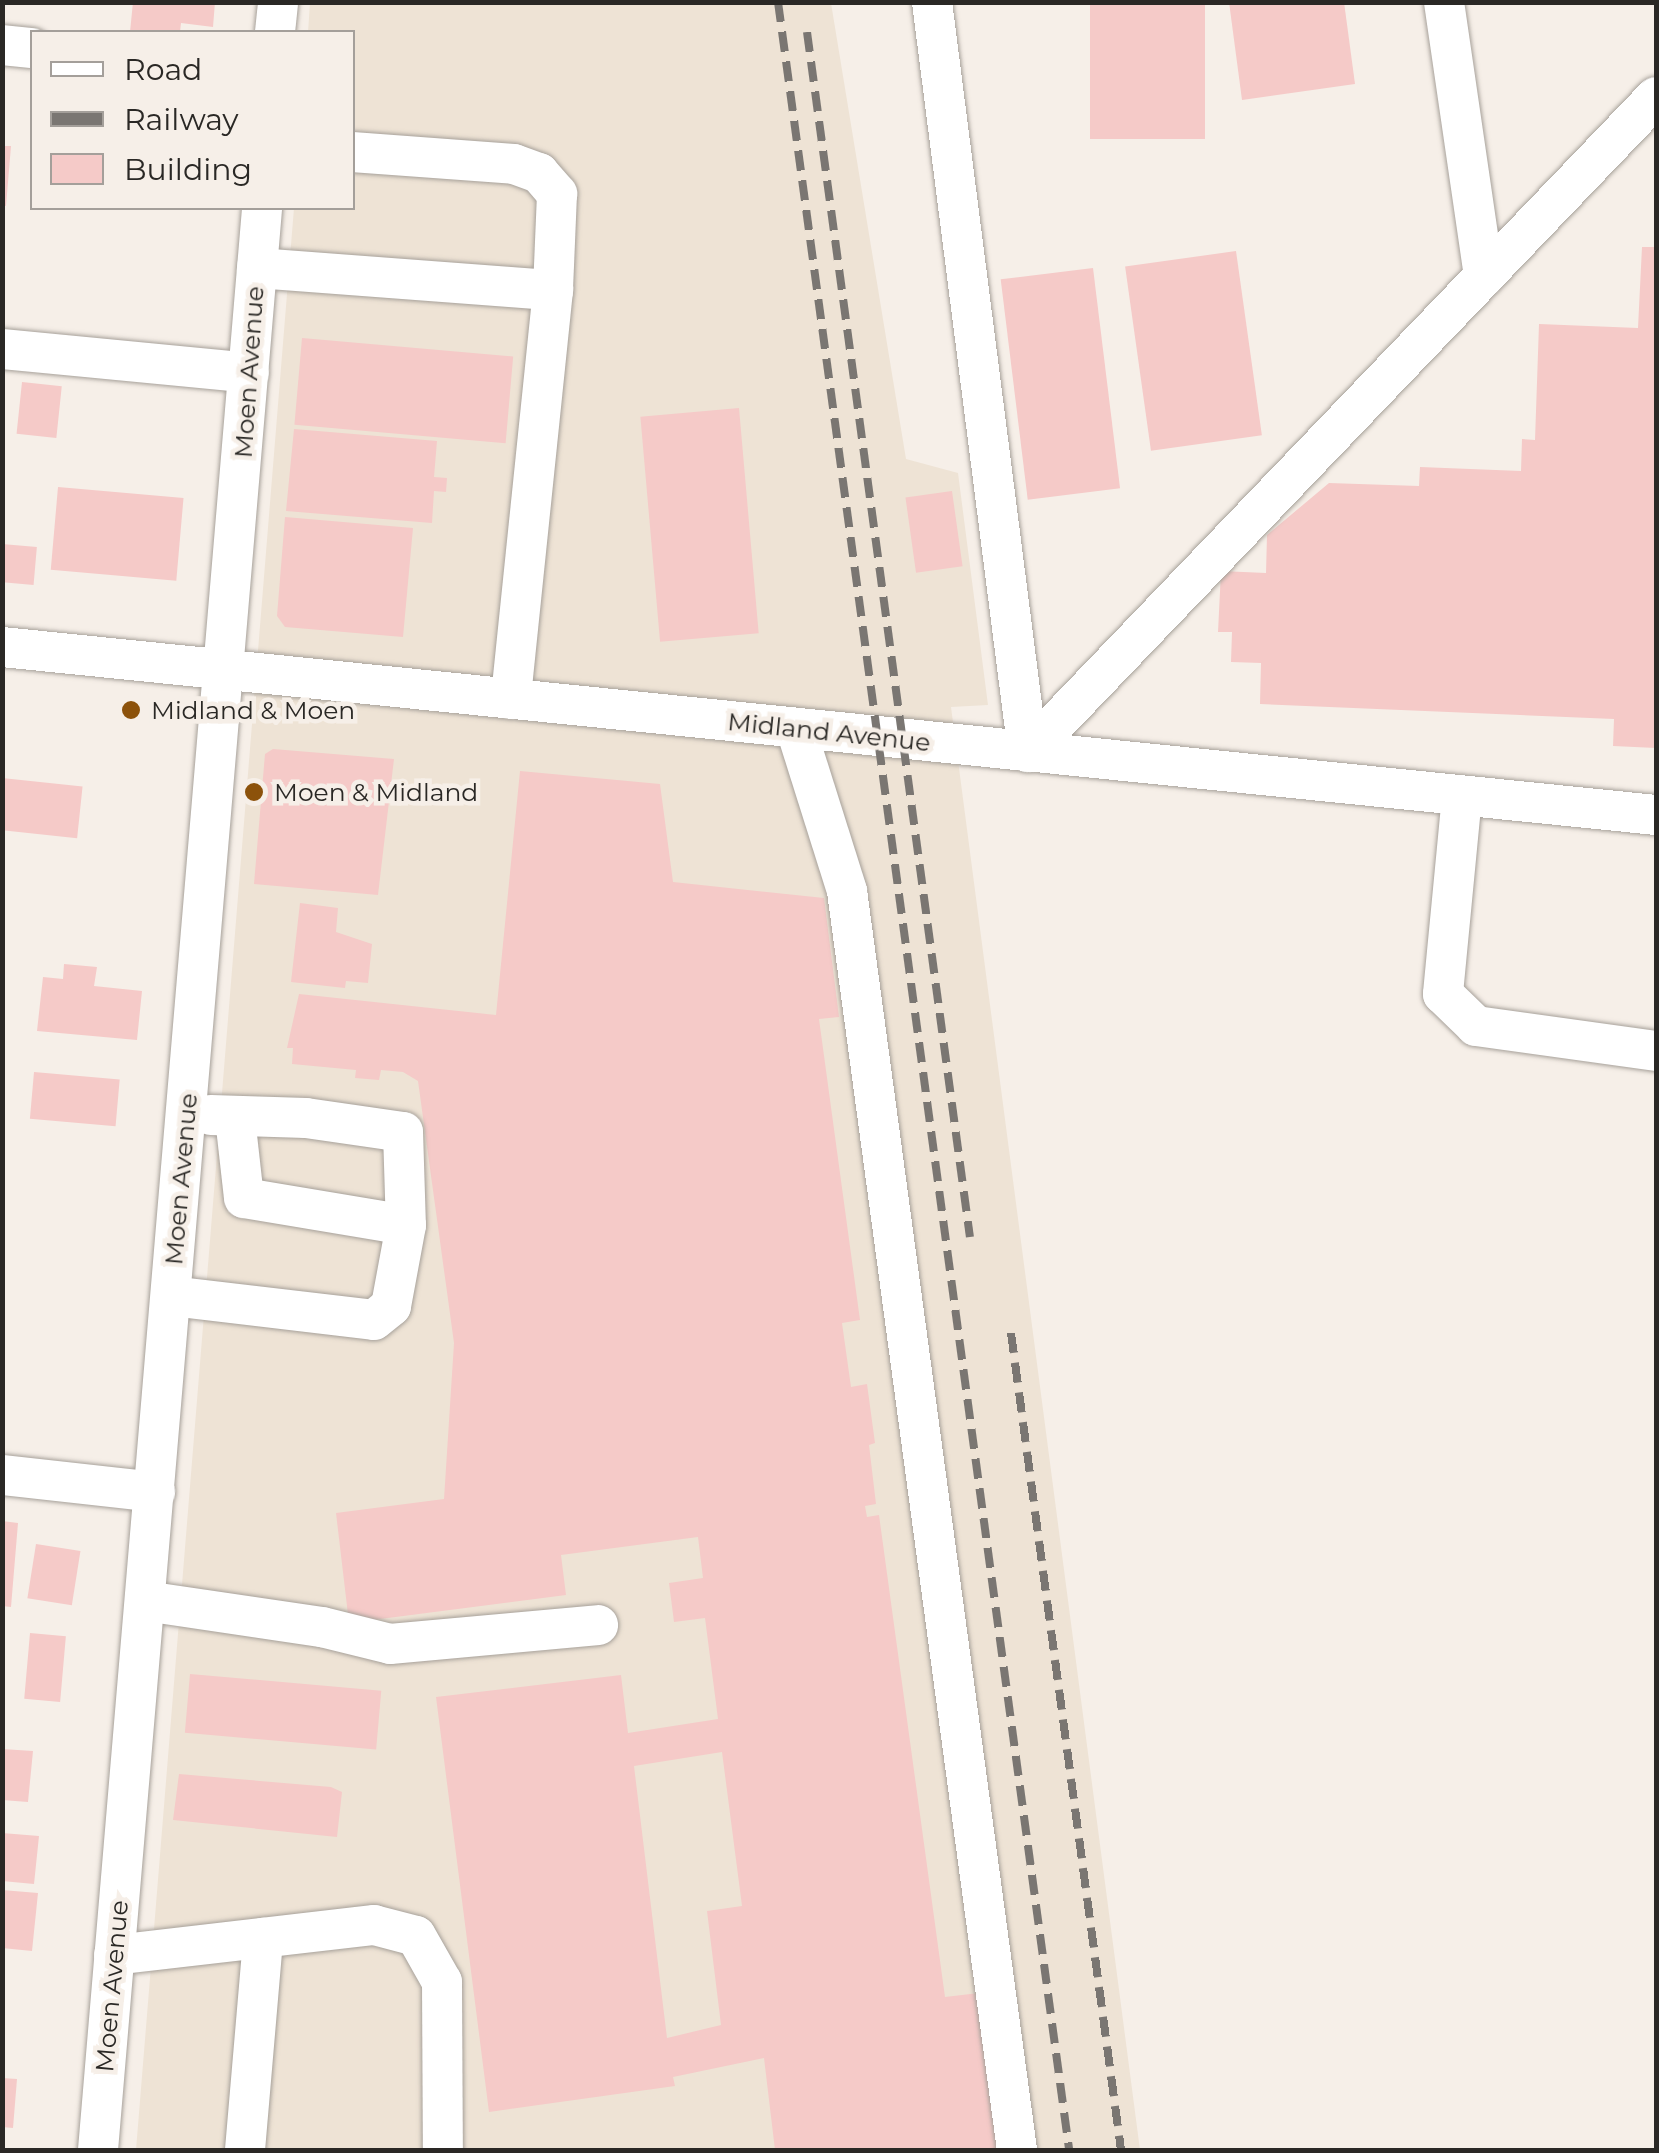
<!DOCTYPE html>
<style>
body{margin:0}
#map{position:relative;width:1659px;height:2153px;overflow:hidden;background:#f6efe8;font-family:Montserrat,sans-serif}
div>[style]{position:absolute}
.built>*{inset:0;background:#eee3d5}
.building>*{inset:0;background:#f5cac8;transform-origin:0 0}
.roads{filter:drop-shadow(0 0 2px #a7a19a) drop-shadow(0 0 2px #a7a19a)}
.minor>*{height:40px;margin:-20px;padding:0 20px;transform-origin:20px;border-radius:20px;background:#fff}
.rail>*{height:8px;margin-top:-4px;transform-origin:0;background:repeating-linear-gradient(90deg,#7a7672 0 20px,transparent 0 30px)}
.dots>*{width:28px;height:28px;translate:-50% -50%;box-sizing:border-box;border:5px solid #f6efe8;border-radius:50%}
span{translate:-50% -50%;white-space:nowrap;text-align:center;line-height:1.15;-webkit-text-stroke:9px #f6efe8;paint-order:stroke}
.street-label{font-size:25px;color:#2a2825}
.poi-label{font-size:25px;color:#2a2825}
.left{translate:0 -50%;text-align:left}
.frame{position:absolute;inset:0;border:5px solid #2a2825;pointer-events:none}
.legend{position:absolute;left:30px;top:30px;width:325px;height:180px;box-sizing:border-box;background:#f6efe8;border:2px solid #a49f9a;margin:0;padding:12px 18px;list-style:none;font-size:30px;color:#2a2825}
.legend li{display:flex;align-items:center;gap:20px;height:50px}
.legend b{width:50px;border:2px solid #a49f9a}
</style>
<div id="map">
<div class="built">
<div style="clip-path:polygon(310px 3px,831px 3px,906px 459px,958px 473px,988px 705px,951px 707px,1140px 2150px,136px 2150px,294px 208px,352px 208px,352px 32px,308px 32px)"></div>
</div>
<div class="building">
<div style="clip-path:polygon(133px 2px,215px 2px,213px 27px,181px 23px,180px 32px,130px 32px)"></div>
<div style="left:1090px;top:2px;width:115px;height:137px"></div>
<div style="clip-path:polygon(1229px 2px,1344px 2px,1355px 84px,1242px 100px)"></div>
<div style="clip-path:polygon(2px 146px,11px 146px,6px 206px,2px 205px)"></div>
<div style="clip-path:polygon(1642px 247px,1656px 247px,1656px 748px,1613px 746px,1614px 719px,1260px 704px,1261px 663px,1231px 662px,1232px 632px,1218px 632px,1221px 571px,1266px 573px,1267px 535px,1329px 483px,1419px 486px,1420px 467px,1521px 471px,1522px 439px,1535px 440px,1539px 324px,1638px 328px)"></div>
<div style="left:1236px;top:251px;width:186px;height:112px;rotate:82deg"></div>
<div style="left:1093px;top:268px;width:222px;height:93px;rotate:83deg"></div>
<div style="left:302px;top:338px;width:212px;height:87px;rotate:5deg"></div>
<div style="left:22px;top:382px;width:40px;height:52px;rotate:6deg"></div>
<div style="left:739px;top:408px;width:226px;height:99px;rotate:85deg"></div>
<div style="clip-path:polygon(294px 429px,437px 441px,434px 477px,447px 478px,446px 492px,434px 491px,432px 523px,286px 511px)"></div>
<div style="left:58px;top:487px;width:126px;height:83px;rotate:5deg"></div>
<div style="left:952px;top:491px;width:76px;height:47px;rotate:82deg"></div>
<div style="clip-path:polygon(285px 517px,413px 528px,403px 637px,285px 627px,277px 616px)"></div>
<div style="left:2px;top:544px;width:35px;height:38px;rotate:5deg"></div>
<div style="clip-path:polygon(273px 749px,394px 759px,378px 895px,254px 884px,265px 754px)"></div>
<div style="clip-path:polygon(evenodd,520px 771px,660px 784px,673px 882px,824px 898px,839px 1017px,819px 1019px,860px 1320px,842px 1323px,851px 1387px,867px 1384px,875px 1443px,869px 1445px,876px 1504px,865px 1506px,867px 1517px,879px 1515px,945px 1997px,979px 1993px,1001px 2150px,775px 2150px,764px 2058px,673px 2077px,675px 2086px,489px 2112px,436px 1697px,621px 1675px,628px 1733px,718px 1719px,705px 1618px,674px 1622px,669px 1583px,703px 1578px,698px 1537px,561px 1555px,566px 1595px,349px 1623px,336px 1513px,444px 1499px,454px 1343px,418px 1081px,403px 1072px,381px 1070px,379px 1080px,355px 1078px,356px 1070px,292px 1064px,293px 1048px,287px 1048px,299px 994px,496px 1015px,520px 771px,722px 1752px,742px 1906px,707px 1911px,721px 2025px,667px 2038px,634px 1766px,722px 1752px)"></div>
<div style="left:2px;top:778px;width:81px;height:52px;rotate:6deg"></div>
<div style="clip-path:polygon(300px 903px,338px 908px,336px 932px,372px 944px,368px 983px,346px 981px,345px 988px,291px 982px)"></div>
<div style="clip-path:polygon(64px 964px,97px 967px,94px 986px,142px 991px,137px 1040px,37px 1031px,43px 977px,63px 979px)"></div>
<div style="left:34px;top:1072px;width:86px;height:47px;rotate:5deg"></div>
<div style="clip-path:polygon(2px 1521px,18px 1523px,11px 1607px,2px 1606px)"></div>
<div style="left:36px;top:1544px;width:45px;height:55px;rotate:9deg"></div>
<div style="left:30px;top:1633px;width:36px;height:66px;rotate:5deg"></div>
<div style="left:190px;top:1674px;width:192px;height:59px;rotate:5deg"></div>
<div style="clip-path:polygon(2px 1749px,33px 1751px,28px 1802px,2px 1800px)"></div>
<div style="clip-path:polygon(179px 1774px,331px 1787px,342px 1792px,337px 1837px,173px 1820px)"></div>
<div style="clip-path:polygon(2px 1833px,39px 1836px,34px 1884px,2px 1881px)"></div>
<div style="clip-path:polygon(2px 1890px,38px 1893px,32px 1951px,2px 1948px)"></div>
<div style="clip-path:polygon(2px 2078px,17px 2079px,13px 2128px,2px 2127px)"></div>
</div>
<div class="roads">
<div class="minor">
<div style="left:932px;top:2px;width:756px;rotate:82.71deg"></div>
<div style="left:1444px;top:2px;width:277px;rotate:81.7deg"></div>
<div style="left:275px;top:32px;width:30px;rotate:-84deg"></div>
<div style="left:2px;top:45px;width:30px;rotate:6deg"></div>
<div style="left:352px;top:152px;width:162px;rotate:4.2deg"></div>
<div style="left:514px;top:164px;width:27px;rotate:20deg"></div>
<div style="left:539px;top:173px;width:28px;rotate:49deg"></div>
<div style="left:557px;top:194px;width:96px;rotate:92.4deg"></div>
<div style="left:257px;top:268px;width:297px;rotate:4.3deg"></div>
<div style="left:553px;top:290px;width:411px;rotate:95.9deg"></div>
<div style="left:2px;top:349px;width:248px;rotate:5.5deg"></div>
<div style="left:2px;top:647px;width:1663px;rotate:5.8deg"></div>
<div style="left:796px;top:729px;width:170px;rotate:72.5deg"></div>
<div style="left:847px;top:891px;width:1270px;rotate:82.31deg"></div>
<div style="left:1028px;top:752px;width:907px;rotate:-46.21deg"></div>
<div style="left:1462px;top:796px;width:199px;rotate:95.5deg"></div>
<div style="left:1443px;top:994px;width:46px;rotate:44.1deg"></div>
<div style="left:1476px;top:1026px;width:182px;rotate:7.9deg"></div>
<div style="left:211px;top:1115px;width:95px;rotate:1.8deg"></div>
<div style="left:306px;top:1118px;width:98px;rotate:8.2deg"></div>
<div style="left:403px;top:1132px;width:93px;rotate:88.2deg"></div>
<div style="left:171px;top:1296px;width:204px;rotate:6.7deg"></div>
<div style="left:374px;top:1320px;width:22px;rotate:-39deg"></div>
<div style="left:391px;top:1306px;width:82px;rotate:-79.5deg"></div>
<div style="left:406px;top:1225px;width:164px;rotate:-170.5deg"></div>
<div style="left:244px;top:1198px;width:81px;rotate:-96.4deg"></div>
<div style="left:2px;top:1475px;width:154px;rotate:6.3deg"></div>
<div style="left:145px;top:1601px;width:179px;rotate:8.4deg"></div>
<div style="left:322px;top:1627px;width:70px;rotate:14deg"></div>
<div style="left:390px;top:1644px;width:209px;rotate:-5.2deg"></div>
<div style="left:114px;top:1955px;width:262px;rotate:-6.6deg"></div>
<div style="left:374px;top:1925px;width:43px;rotate:14.7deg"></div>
<div style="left:416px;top:1936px;width:53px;rotate:60.5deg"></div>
<div style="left:442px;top:1982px;width:168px;rotate:89.7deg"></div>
<div style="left:98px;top:2150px;width:1949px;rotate:-85.17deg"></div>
<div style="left:245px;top:2150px;width:213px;rotate:-85.1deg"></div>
</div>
</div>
<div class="rail">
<div style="left:778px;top:2px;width:2168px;rotate:82.28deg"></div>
<div style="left:807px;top:32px;width:1216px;rotate:82.3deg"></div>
<div style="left:1011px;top:1333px;width:824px;rotate:82.33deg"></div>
</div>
<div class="dots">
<div style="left:131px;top:710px;background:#8c520b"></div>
<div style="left:254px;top:792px;background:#8c520b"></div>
</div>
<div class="street-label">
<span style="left:249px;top:372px;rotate:-86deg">Moen Avenue</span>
<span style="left:829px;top:732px;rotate:6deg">Midland Avenue</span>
<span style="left:181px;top:1179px;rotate:-85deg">Moen Avenue</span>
<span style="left:112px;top:1986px;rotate:-85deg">Moen Avenue</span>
</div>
<div class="poi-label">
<span class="left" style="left:151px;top:710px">Midland &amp; Moen</span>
<span class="left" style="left:274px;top:792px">Moen &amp; Midland</span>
</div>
<div class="frame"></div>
<ul class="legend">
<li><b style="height:12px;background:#fff"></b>Road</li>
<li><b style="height:12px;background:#7a7672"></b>Railway</li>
<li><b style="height:28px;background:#f5cac8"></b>Building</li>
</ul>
</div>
